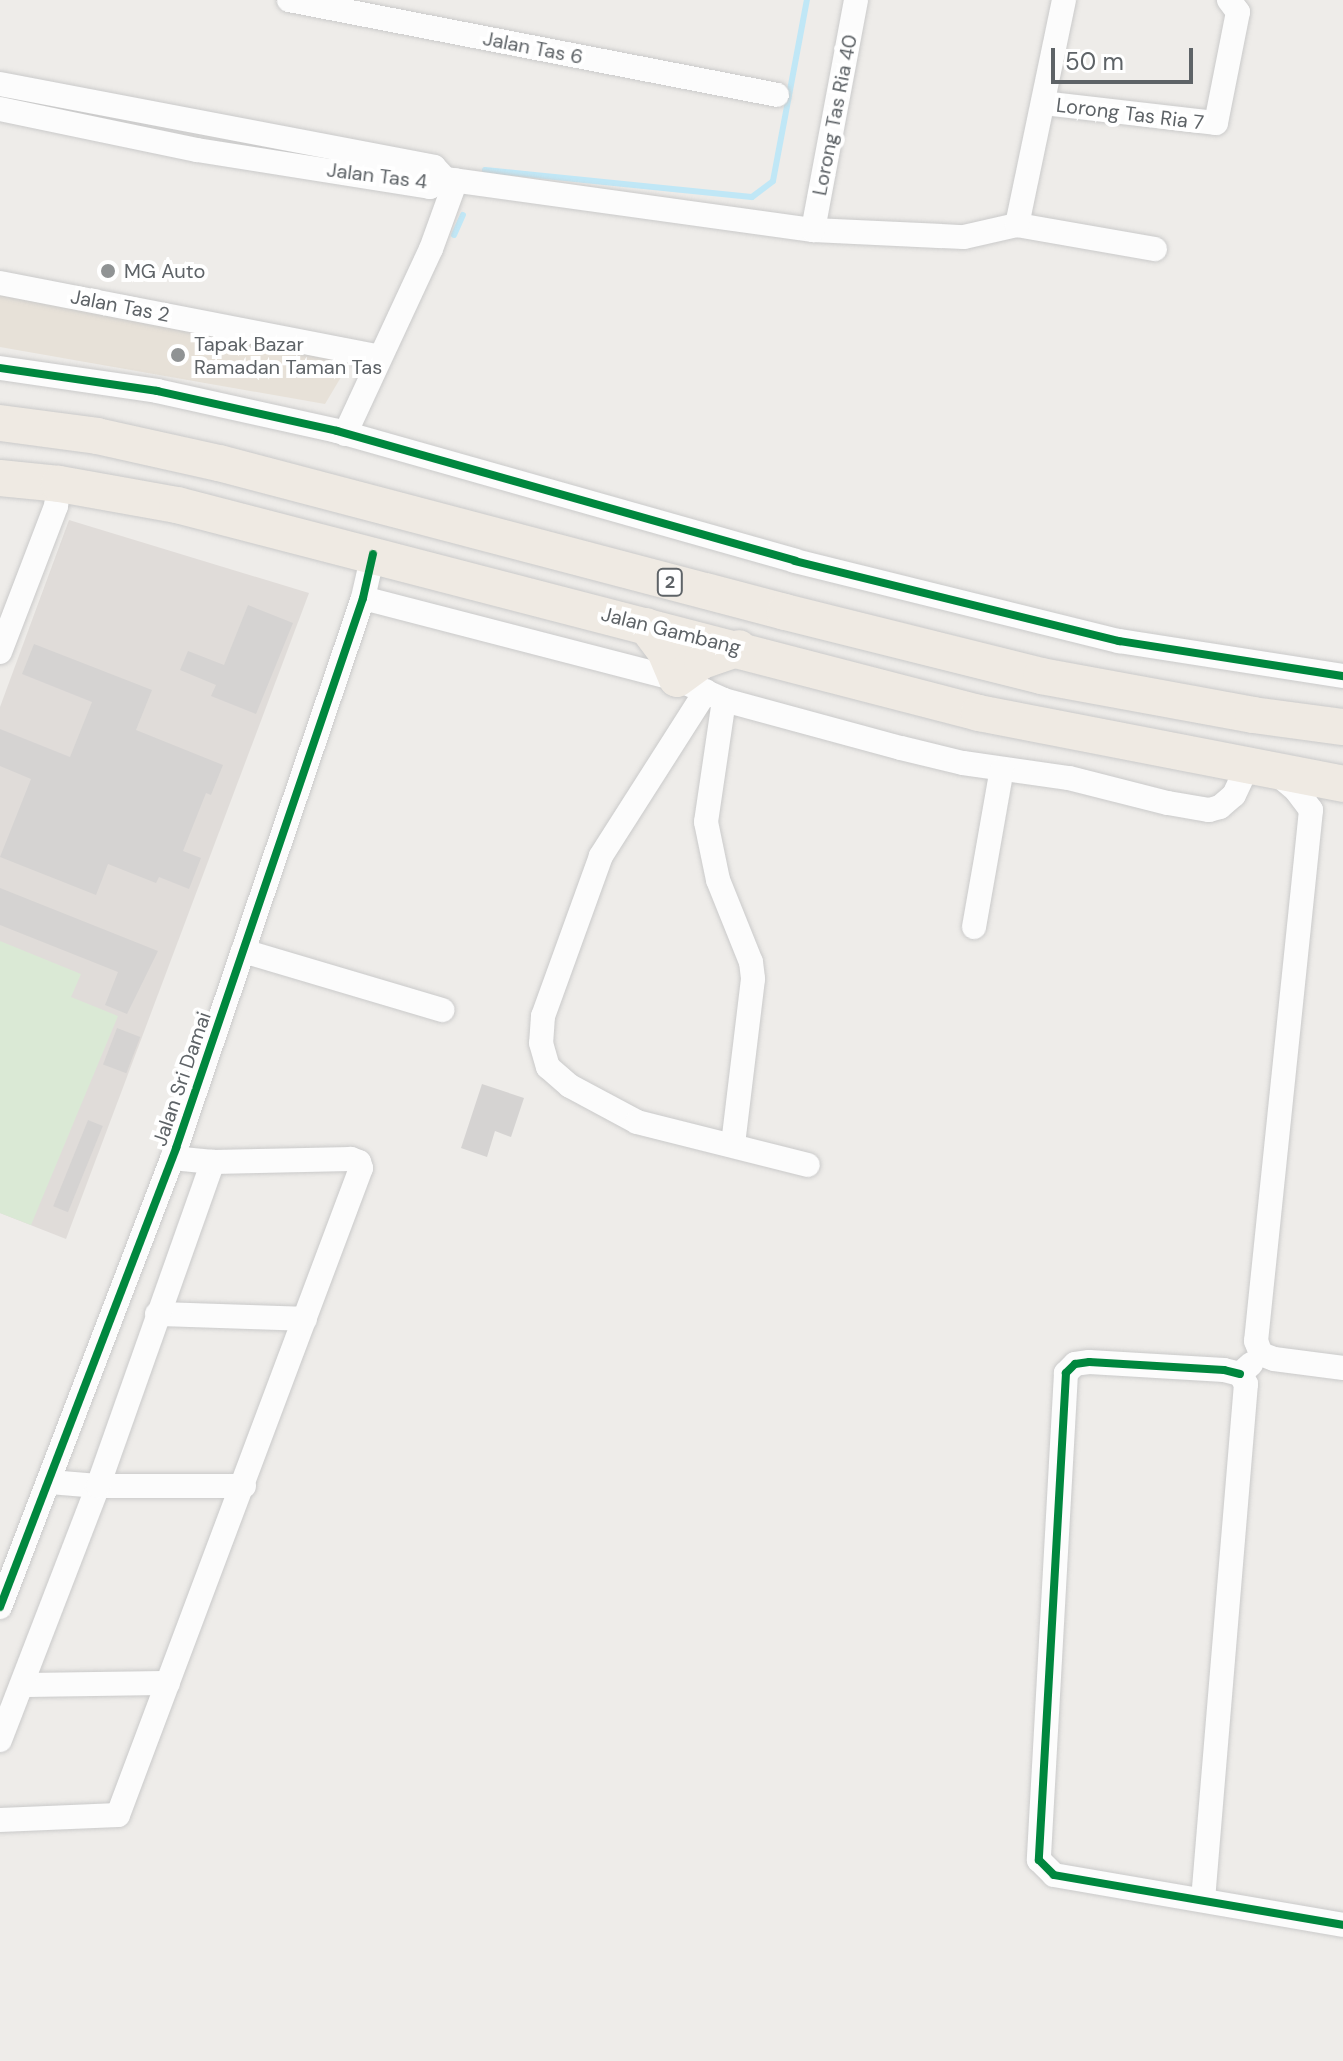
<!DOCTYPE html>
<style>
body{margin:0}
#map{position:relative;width:1343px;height:2061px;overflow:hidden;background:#eeece9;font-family:"DM Sans",sans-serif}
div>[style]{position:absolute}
.commercial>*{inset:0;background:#e7e1d8}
.education>*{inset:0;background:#e0dcd9}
.green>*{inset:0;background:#dae9d5}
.stream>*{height:6px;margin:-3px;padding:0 3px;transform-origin:3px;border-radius:3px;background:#c0e7f6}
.building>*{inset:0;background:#d5d3d2;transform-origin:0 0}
.roads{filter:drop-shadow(0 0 2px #cacaca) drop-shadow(0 0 2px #cacaca)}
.minor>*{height:24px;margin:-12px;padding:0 12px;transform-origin:12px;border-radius:12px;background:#fcfcfc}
.highway>*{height:36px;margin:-18px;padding:0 18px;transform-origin:18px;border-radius:18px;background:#efeae3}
.cycleway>*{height:8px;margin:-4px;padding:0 4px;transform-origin:4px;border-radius:4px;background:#00873e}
.dots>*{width:22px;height:22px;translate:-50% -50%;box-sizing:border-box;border:4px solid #fff;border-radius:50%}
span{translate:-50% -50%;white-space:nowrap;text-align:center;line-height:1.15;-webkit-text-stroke:8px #fff;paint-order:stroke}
.shield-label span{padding:2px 6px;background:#fff;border:2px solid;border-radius:6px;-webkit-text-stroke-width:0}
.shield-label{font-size:18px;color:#5e6367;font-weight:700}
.street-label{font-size:20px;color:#5e6367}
.poi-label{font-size:20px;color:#5e6367}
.left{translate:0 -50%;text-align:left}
.scale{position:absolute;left:1051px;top:48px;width:142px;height:36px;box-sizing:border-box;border:4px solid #5e6367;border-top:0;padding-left:10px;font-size:24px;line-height:28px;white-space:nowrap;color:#5e6367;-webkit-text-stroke:6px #fff;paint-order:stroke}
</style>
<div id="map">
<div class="commercial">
<div style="clip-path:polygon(0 293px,350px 362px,325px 404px,0 347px)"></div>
</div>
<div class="education">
<div style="clip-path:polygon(69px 520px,309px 593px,66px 1239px,0 1213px,0 707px)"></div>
</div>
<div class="green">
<div style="clip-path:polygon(0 941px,81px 974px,71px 997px,118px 1016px,31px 1225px,0 1213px)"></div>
</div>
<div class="stream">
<div style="left:485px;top:170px;width:268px;rotate:5.8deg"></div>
<div style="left:752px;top:197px;width:26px;rotate:-37deg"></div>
<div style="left:773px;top:181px;width:184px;rotate:-79.4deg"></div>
<div style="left:454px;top:235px;width:22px;rotate:-66deg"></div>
</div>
<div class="building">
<div style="clip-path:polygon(248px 605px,293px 623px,256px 714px,211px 696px,216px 685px,180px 670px,188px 651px,224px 665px)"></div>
<div style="clip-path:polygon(34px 644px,152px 690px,136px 730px,223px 765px,211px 795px,206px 793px,183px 851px,201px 858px,189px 889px,159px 877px,156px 883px,108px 864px,96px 895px,0 857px,31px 779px,0 766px,0 729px,70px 757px,92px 702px,22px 674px)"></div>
<div style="clip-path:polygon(0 888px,158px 951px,127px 1014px,105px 1005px,118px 972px,0 925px)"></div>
<div style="left:117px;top:1028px;width:25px;height:39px;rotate:21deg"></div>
<div style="clip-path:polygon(482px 1084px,524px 1098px,511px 1137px,495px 1131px,487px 1157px,461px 1148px)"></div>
<div style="left:88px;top:1120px;width:16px;height:93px;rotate:22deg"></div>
</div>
<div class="roads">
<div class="minor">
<div style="left:289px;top:0;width:497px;rotate:11deg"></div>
<div style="left:0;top:84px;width:442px;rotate:10.8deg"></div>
<div style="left:434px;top:167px;width:16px;rotate:47deg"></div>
<div style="left:1043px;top:103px;width:174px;rotate:6.6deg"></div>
<div style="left:1216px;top:123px;width:113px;rotate:-78.8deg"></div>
<div style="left:1238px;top:12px;width:15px;rotate:-127deg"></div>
<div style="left:0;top:109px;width:201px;rotate:11.8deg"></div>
<div style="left:197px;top:150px;width:236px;rotate:9deg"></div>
<div style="left:430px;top:187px;width:17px;rotate:-28deg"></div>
<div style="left:445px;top:179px;width:372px;rotate:7.9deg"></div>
<div style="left:813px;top:230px;width:151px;rotate:2.7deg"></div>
<div style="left:964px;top:237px;width:54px;rotate:-12.8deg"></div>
<div style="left:1017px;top:225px;width:140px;rotate:9.9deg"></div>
<div style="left:1017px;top:225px;width:230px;rotate:-78.2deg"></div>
<div style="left:813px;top:230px;width:234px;rotate:-79.4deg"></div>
<div style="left:0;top:283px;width:387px;rotate:11deg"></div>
<div style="left:0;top:368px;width:159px;rotate:8.3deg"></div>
<div style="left:157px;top:391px;width:184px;rotate:12.5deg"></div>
<div style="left:337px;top:431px;width:476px;rotate:15.8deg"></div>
<div style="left:795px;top:561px;width:334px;rotate:13.9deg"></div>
<div style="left:1119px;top:641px;width:227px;rotate:8.9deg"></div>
<div style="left:345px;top:434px;width:204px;rotate:-65.1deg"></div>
<div style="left:431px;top:249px;width:73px;rotate:-70.1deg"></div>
<div style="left:363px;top:598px;width:324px;rotate:14.5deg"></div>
<div style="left:677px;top:679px;width:51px;rotate:24.1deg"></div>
<div style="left:724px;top:700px;width:183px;rotate:15.2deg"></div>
<div style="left:901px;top:748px;width:64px;rotate:13.6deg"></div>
<div style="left:963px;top:763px;width:107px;rotate:8.1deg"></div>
<div style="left:1069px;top:778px;width:102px;rotate:14.2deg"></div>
<div style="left:1168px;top:803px;width:42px;rotate:9.7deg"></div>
<div style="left:1209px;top:810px;width:11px;rotate:-15deg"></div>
<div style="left:1220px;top:807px;width:18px;rotate:-41deg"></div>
<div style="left:1234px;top:795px;width:31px;rotate:-65deg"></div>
<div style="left:0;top:652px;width:156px;rotate:-69deg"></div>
<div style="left:56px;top:506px;width:22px;rotate:-82deg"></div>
<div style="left:706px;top:691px;width:196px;rotate:122.5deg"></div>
<div style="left:601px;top:856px;width:170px;rotate:109.9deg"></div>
<div style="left:543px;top:1016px;width:27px;rotate:94deg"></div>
<div style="left:541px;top:1043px;width:25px;rotate:74deg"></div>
<div style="left:548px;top:1067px;width:29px;rotate:41deg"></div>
<div style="left:570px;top:1086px;width:76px;rotate:28.2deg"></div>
<div style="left:637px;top:1122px;width:176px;rotate:14.1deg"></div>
<div style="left:724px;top:700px;width:123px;rotate:98.4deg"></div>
<div style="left:706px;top:822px;width:59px;rotate:78.3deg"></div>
<div style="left:718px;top:880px;width:88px;rotate:68.1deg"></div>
<div style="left:751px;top:962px;width:17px;rotate:83deg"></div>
<div style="left:753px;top:979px;width:166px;rotate:96.9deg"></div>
<div style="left:1276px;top:773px;width:26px;rotate:40deg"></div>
<div style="left:1296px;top:790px;width:25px;rotate:53deg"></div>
<div style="left:1311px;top:810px;width:534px;rotate:95.91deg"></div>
<div style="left:1256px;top:1341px;width:14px;rotate:69deg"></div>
<div style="left:1261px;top:1354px;width:14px;rotate:21deg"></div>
<div style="left:1274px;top:1359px;width:70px;rotate:7.4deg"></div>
<div style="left:974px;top:927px;width:160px;rotate:-80deg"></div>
<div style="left:243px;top:951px;width:208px;rotate:16.5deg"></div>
<div style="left:157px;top:1314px;width:148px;rotate:1.9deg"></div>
<div style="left:1240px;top:1374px;width:16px;rotate:-166deg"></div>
<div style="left:1224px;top:1370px;width:135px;rotate:-176.6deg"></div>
<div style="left:1089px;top:1362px;width:14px;rotate:172deg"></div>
<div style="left:1075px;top:1364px;width:13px;rotate:135deg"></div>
<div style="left:1066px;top:1373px;width:488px;rotate:93.2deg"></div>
<div style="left:1039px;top:1860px;width:21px;rotate:45deg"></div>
<div style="left:1054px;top:1875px;width:293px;rotate:9.8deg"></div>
<div style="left:50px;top:1482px;width:48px;rotate:4.8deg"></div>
<div style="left:98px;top:1486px;width:146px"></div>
<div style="left:0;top:1607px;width:492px;rotate:-69deg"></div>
<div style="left:176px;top:1148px;width:581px;rotate:-71.22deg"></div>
<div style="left:363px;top:598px;width:45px;rotate:-77.2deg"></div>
<div style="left:22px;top:1685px;width:146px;rotate:-0.8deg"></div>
<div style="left:0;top:1740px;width:272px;rotate:-68.9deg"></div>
<div style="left:98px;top:1486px;width:344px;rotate:-70.5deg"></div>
<div style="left:0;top:1820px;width:118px;rotate:-2.4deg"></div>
<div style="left:118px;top:1815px;width:691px;rotate:-69.41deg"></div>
<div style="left:361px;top:1168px;width:6px;rotate:-108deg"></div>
<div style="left:359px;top:1162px;width:9px;rotate:-159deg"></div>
<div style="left:351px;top:1159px;width:138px;rotate:178.8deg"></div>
<div style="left:213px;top:1162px;width:41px;rotate:-174.4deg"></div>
<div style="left:1203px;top:1900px;width:518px;rotate:-85.24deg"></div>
<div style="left:1246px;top:1384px;width:12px;rotate:-121deg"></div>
<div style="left:1240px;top:1374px;width:15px;rotate:-42deg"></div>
</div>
<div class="highway">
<div style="left:0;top:423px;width:98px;rotate:7.6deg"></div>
<div style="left:97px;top:436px;width:125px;rotate:12.5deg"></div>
<div style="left:219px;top:463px;width:585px;rotate:14.75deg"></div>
<div style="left:785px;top:612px;width:264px;rotate:14deg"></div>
<div style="left:1041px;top:676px;width:216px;rotate:10.4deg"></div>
<div style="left:1253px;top:715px;width:91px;rotate:7.6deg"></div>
<div style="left:0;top:478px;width:59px;rotate:5.8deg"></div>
<div style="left:59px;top:484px;width:120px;rotate:10.1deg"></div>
<div style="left:177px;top:505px;width:829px;rotate:14.54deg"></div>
<div style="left:979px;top:713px;width:371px;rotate:11deg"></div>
<div style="left:646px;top:626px;width:31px;rotate:53deg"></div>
<div style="left:665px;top:651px;width:30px;rotate:67deg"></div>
<div style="left:677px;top:679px;width:31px;rotate:-36deg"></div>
<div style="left:702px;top:661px;width:39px;rotate:-19deg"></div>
</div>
</div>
<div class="cycleway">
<div style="left:0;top:368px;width:159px;rotate:8.3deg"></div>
<div style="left:157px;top:391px;width:184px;rotate:12.5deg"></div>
<div style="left:337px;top:431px;width:476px;rotate:15.8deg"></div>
<div style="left:795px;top:561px;width:334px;rotate:13.9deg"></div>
<div style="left:1119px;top:641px;width:227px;rotate:8.9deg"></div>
<div style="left:1240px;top:1374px;width:16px;rotate:-166deg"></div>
<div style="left:1224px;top:1370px;width:135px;rotate:-176.6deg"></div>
<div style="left:1089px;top:1362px;width:14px;rotate:172deg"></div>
<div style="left:1075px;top:1364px;width:13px;rotate:135deg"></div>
<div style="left:1066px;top:1373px;width:488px;rotate:93.2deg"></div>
<div style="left:1039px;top:1860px;width:21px;rotate:45deg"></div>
<div style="left:1054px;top:1875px;width:293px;rotate:9.8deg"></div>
<div style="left:0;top:1607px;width:492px;rotate:-69deg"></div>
<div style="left:176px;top:1148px;width:581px;rotate:-71.22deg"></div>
<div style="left:363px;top:598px;width:45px;rotate:-77.2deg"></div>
</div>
<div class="dots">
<div style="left:108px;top:271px;background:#909394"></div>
<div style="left:178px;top:355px;background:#909394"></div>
</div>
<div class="shield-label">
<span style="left:670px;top:582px">2</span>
</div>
<div class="street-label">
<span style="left:533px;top:48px;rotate:11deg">Jalan Tas 6</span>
<span style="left:1130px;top:114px;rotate:7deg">Lorong Tas Ria 7</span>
<span style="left:835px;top:115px;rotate:-79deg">Lorong Tas Ria 40</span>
<span style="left:377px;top:176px;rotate:7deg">Jalan Tas 4</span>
<span style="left:120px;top:306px;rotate:11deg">Jalan Tas 2</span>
<span style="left:671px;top:631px;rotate:14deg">Jalan Gambang</span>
<span style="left:182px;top:1079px;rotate:-71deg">Jalan Sri Damai</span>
</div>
<div class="poi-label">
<span class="left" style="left:124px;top:271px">MG Auto</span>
<span class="left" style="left:194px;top:356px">Tapak Bazar<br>Ramadan Taman Tas</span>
</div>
<div class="scale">50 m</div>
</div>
